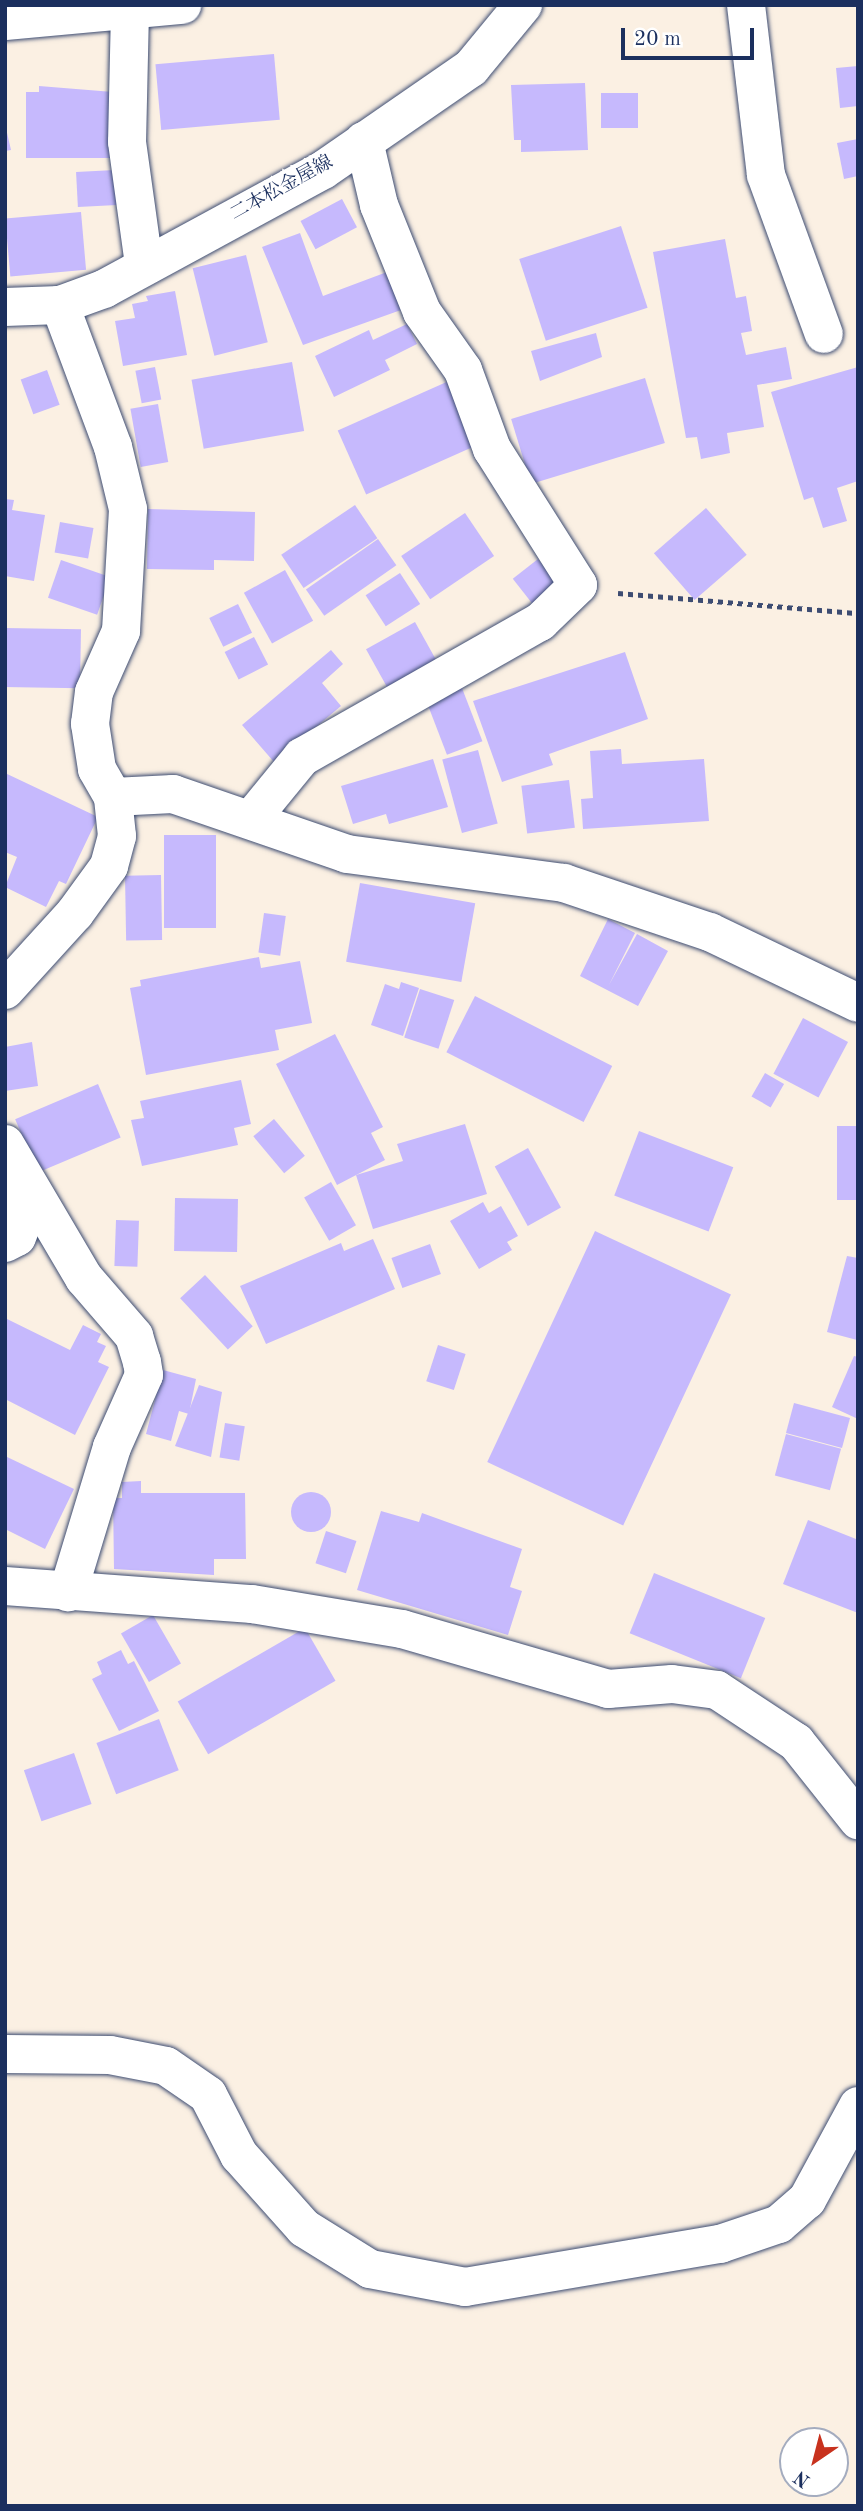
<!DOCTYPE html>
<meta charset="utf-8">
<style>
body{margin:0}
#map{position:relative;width:863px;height:2511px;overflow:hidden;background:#fbf0e3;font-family:"Old Standard TT","Noto Serif JP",serif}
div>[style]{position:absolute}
.building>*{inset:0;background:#c6b9fd;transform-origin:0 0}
.round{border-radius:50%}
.path>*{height:4.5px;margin-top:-2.25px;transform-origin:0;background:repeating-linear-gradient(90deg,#3d4c72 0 5px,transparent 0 10px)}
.roads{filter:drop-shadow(0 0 2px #3d4c72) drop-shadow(0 0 2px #3d4c72)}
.minor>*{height:38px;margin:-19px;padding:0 19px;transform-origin:19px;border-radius:19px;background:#fff}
.major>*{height:38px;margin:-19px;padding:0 19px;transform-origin:19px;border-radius:19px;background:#fff}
span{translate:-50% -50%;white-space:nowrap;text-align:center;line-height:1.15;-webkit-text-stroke:7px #fff;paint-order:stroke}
.street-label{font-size:19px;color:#1b2f5e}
.frame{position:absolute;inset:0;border:7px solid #1b2f5e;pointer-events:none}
.north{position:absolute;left:779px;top:2427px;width:70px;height:70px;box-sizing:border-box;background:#fff;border:2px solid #a4acbf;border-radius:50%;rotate:215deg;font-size:19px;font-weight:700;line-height:28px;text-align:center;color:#1b2f5e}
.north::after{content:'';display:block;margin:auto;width:24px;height:32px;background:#c8321e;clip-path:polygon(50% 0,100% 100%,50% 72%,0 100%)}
.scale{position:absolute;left:621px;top:28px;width:133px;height:32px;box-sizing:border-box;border:4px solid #1b2f5e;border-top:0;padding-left:9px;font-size:21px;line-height:24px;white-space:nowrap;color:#1b2f5e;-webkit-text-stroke:5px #fff;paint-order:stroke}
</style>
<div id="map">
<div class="building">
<div style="left:274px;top:54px;width:66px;height:119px;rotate:85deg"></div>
<div style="clip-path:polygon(858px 66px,858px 106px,840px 108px,836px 68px)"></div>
<div style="clip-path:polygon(585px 83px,588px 150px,521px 152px,521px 140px,514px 140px,511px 85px)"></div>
<div style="clip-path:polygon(39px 86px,113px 92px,113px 158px,26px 158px,26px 92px,39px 92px)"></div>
<div style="left:601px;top:93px;width:37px;height:35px"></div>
<div style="clip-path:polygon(5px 124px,11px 150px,5px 151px)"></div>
<div style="clip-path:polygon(858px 139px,858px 176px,844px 179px,837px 143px)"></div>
<div style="left:115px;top:170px;width:35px;height:39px;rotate:87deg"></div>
<div style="left:342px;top:199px;width:32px;height:47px;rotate:62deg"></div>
<div style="left:81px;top:212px;width:58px;height:76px;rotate:85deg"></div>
<div style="left:621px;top:226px;width:86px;height:107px;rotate:72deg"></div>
<div style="clip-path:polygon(300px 233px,323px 296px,387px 272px,401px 310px,303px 345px,262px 247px)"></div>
<div style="clip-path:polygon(725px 239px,736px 298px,746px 296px,752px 331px,741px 333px,746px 355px,786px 347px,792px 379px,757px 385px,764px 427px,727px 433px,730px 453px,701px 459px,697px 437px,686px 438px,653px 252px)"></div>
<div style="left:246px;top:255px;width:90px;height:55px;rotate:76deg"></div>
<div style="clip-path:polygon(175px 291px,187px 355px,123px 366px,115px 321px,135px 318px,132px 304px,148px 301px,146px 296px)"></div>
<div style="clip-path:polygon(407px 324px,417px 344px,385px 360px,390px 370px,334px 397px,315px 356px,369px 330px,373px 340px)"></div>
<div style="clip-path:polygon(596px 333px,602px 357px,540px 381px,531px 351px)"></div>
<div style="left:292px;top:362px;width:70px;height:102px;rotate:80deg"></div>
<div style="left:155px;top:367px;width:33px;height:20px;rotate:79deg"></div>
<div style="clip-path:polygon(858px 367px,858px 481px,837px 488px,847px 521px,823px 528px,813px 497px,804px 500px,771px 392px)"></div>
<div style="left:47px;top:370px;width:37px;height:28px;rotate:70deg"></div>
<div style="left:645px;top:378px;width:68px;height:140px;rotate:73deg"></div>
<div style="left:451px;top:380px;width:70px;height:124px;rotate:66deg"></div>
<div style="left:158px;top:404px;width:59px;height:28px;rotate:80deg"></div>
<div style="clip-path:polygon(5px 499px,14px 500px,12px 510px,45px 515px,34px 581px,5px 576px)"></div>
<div style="left:355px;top:505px;width:40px;height:89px;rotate:56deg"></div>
<div style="left:706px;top:508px;width:62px;height:69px;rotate:49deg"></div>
<div style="clip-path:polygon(148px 509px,255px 512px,254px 561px,214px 560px,214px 570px,147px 569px)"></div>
<div style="left:465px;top:513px;width:52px;height:77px;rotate:56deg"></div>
<div style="left:60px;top:522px;width:34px;height:31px;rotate:10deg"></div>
<div style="left:378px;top:539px;width:32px;height:88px;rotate:55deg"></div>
<div style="left:538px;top:559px;width:37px;height:32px;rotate:52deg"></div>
<div style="left:61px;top:560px;width:52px;height:40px;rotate:19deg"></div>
<div style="left:285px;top:570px;width:58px;height:47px;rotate:61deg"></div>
<div style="left:400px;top:573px;width:37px;height:41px;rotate:57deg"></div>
<div style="left:238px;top:604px;width:32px;height:32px;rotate:64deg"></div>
<div style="left:415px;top:622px;width:51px;height:56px;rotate:61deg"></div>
<div style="left:5px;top:628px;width:76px;height:59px;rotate:1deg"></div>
<div style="left:254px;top:637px;width:31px;height:33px;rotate:63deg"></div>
<div style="clip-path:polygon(331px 650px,343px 664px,322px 683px,341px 706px,274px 762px,242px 725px)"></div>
<div style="clip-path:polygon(625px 652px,648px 719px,549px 754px,553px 765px,502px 782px,473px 701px)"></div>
<div style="left:462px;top:688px;width:57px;height:38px;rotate:69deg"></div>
<div style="clip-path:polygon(621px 749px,622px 764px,704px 759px,709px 821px,583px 829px,581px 799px,593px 798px,590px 751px)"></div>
<div style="left:478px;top:750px;width:76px;height:37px;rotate:75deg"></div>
<div style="clip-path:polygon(433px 759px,448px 807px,389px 824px,386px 814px,353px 824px,341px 786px)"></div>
<div style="clip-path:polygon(5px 773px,98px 817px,66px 884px,59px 881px,46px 907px,5px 887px,17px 857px,5px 852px)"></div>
<div style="left:569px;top:780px;width:48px;height:48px;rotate:83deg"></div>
<div style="left:164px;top:835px;width:52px;height:93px"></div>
<div style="left:161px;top:875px;width:65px;height:36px;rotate:89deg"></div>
<div style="left:360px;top:883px;width:117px;height:80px;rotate:10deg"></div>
<div style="left:264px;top:913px;width:22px;height:40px;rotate:8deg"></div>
<div style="clip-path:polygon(608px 919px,635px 933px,609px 985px,637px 934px,668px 951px,638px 1006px,580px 976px)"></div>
<div style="clip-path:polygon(259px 957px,261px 968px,300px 961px,312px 1023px,275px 1030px,279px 1050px,146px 1075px,130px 988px,141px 986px,140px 980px)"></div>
<div style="clip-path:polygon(401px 982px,419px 988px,403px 1036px,371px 1025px,385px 984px,399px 989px)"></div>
<div style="left:420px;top:989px;width:36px;height:51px;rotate:18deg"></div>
<div style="left:475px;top:996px;width:154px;height:63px;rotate:27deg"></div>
<div style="left:803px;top:1018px;width:51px;height:63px;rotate:28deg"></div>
<div style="clip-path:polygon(335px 1034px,383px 1127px,371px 1133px,385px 1160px,337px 1185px,276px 1064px)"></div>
<div style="clip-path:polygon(32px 1042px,38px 1086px,5px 1091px,5px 1047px)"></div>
<div style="left:765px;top:1073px;width:22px;height:27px;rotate:30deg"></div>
<div style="clip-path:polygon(241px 1080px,251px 1124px,234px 1128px,238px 1145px,142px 1166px,131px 1120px,144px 1118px,140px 1101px)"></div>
<div style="left:98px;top:1084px;width:58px;height:90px;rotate:67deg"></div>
<div style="left:274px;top:1119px;width:48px;height:27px;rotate:50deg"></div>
<div style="clip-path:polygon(465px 1124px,487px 1194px,373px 1229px,356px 1175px,403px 1161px,397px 1144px)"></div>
<div style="left:858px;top:1126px;width:74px;height:21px;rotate:90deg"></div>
<div style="left:639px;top:1131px;width:101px;height:69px;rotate:21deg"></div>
<div style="left:528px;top:1148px;width:68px;height:38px;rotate:61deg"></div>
<div style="left:331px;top:1182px;width:50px;height:31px;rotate:60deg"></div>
<div style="left:175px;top:1198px;width:63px;height:53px;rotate:1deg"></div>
<div style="clip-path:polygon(483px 1202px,489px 1213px,501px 1206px,518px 1236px,507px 1242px,512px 1250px,479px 1269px,450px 1221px)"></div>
<div style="left:116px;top:1220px;width:23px;height:46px;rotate:2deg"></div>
<div style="left:595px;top:1231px;width:150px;height:255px;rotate:25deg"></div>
<div style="clip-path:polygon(373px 1239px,395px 1289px,266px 1344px,240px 1286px,341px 1243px,344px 1251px)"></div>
<div style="left:430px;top:1244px;width:32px;height:41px;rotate:70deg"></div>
<div style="clip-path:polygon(847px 1256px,858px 1258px,857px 1340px,827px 1332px)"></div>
<div style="left:205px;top:1275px;width:70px;height:34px;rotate:47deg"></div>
<div style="clip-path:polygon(5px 1318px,70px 1350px,83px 1325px,101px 1334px,97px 1342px,106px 1346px,98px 1362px,109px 1367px,75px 1435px,5px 1399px)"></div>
<div style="left:438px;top:1345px;width:29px;height:38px;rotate:18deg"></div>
<div style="clip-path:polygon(854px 1356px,858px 1357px,858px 1419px,832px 1407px)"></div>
<div style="clip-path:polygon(163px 1370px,196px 1379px,189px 1414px,179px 1411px,171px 1441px,146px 1434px)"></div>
<div style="clip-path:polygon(199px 1385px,222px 1392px,211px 1457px,175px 1446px)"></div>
<div style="left:794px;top:1403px;width:58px;height:31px;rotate:15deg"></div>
<div style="left:225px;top:1423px;width:20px;height:35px;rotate:9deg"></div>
<div style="left:786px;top:1434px;width:57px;height:43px;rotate:15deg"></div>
<div style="clip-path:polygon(5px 1456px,74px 1489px,45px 1549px,5px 1529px)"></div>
<div style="clip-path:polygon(141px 1481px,141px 1493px,245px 1493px,246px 1559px,214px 1559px,214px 1575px,114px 1569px,113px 1498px,122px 1498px,122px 1482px)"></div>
<div class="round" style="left:291px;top:1492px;width:40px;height:40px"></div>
<div style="clip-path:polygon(381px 1511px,419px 1522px,422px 1513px,522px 1549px,510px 1587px,522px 1591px,508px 1635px,357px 1590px)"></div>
<div style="clip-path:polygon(808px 1520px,856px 1539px,858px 1613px,783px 1584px)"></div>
<div style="left:326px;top:1531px;width:32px;height:34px;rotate:18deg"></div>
<div style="left:654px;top:1573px;width:120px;height:65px;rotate:22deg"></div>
<div style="left:153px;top:1615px;width:56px;height:37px;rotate:60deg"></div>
<div style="left:305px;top:1628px;width:61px;height:147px;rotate:60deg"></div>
<div style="clip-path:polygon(121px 1650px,128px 1664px,134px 1661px,159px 1711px,119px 1731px,92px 1679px,102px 1674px,97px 1662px)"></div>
<div style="left:159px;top:1719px;width:55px;height:67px;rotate:69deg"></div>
<div style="left:74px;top:1753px;width:54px;height:53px;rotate:71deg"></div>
</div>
<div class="path">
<div style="left:618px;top:593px;width:241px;rotate:4.8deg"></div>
</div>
<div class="roads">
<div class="minor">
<div style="left:746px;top:5px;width:171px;rotate:83.3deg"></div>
<div style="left:766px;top:175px;width:169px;rotate:70deg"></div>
<div style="left:130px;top:11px;width:131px;rotate:91.3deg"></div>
<div style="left:127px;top:142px;width:123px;rotate:82.1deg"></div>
<div style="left:113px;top:797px;width:60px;rotate:-2.9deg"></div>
<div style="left:173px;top:794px;width:184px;rotate:19deg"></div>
<div style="left:347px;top:854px;width:219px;rotate:7.6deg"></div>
<div style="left:564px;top:883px;width:154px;rotate:18.6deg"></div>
<div style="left:710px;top:932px;width:164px;rotate:25.6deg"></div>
<div style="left:252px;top:818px;width:79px;rotate:-50.7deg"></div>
<div style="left:302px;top:757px;width:274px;rotate:-29.6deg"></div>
<div style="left:540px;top:622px;width:53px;rotate:-44.2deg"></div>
<div style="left:578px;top:585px;width:161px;rotate:-122.3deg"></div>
<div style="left:492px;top:449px;width:84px;rotate:-110.2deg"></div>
<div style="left:463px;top:370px;width:71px;rotate:-125.3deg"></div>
<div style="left:422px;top:312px;width:115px;rotate:-111.9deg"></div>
<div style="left:379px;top:205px;width:66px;rotate:-103.2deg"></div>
<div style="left:5px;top:990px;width:104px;rotate:-47.7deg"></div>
<div style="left:75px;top:913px;width:58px;rotate:-54.1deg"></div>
<div style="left:109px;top:866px;width:31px;rotate:-75deg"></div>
<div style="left:117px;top:836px;width:39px;rotate:-96deg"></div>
<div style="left:113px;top:797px;width:32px;rotate:-120deg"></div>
<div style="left:97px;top:769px;width:46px;rotate:-98.8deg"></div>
<div style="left:90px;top:724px;width:32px;rotate:-83deg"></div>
<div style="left:94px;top:692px;width:67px;rotate:-66.1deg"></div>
<div style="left:121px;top:631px;width:122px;rotate:-86.7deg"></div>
<div style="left:128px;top:509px;width:64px;rotate:-103.6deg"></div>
<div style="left:113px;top:447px;width:152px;rotate:-110.5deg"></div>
<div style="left:5px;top:1144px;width:156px;rotate:59.5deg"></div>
<div style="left:84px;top:1278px;width:77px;rotate:49.2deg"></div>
<div style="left:134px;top:1336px;width:27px;rotate:73deg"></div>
<div style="left:142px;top:1362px;width:13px;rotate:81deg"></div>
<div style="left:144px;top:1375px;width:79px;rotate:114deg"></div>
<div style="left:112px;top:1447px;width:152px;rotate:106.9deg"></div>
<div style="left:5px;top:1243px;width:13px;rotate:-27deg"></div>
<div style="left:17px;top:1237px;width:17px;rotate:-69deg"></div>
<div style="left:23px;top:1221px;width:44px;rotate:-110.1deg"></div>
<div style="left:5px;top:1586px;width:248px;rotate:4.2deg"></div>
<div style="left:252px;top:1604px;width:152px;rotate:9.5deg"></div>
<div style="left:402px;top:1629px;width:215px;rotate:16.2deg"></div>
<div style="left:608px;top:1689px;width:64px;rotate:-4.5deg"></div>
<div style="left:672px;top:1684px;width:45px;rotate:7.6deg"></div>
<div style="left:717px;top:1690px;width:95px;rotate:33.4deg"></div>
<div style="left:796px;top:1742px;width:100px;rotate:51.5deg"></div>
<div style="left:5px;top:2054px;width:105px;rotate:0.5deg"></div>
<div style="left:110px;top:2055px;width:57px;rotate:11.1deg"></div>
<div style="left:166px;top:2066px;width:51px;rotate:34.6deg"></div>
<div style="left:208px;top:2095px;width:68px;rotate:62.7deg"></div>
<div style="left:239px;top:2155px;width:98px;rotate:48.3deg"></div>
<div style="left:304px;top:2228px;width:78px;rotate:31.8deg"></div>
<div style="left:370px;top:2269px;width:97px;rotate:10.7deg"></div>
<div style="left:465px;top:2287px;width:259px;rotate:-9.6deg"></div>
<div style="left:720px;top:2244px;width:62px;rotate:-18.7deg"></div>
<div style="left:779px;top:2224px;width:37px;rotate:-41deg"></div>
<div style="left:807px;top:2200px;width:107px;rotate:-61.5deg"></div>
</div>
<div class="major">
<div style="left:5px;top:21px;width:178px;rotate:-5.2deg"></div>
<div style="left:5px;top:307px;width:55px;rotate:-2.1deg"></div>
<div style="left:60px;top:305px;width:47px;rotate:-20deg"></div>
<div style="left:104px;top:289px;width:249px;rotate:-28.5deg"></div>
<div style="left:323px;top:170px;width:180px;rotate:-34.6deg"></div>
<div style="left:471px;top:68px;width:82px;rotate:-50.5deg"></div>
</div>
</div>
<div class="street-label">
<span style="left:282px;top:189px;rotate:-29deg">二本松金屋線</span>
</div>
<div class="frame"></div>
<div class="north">N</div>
<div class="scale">20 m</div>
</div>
